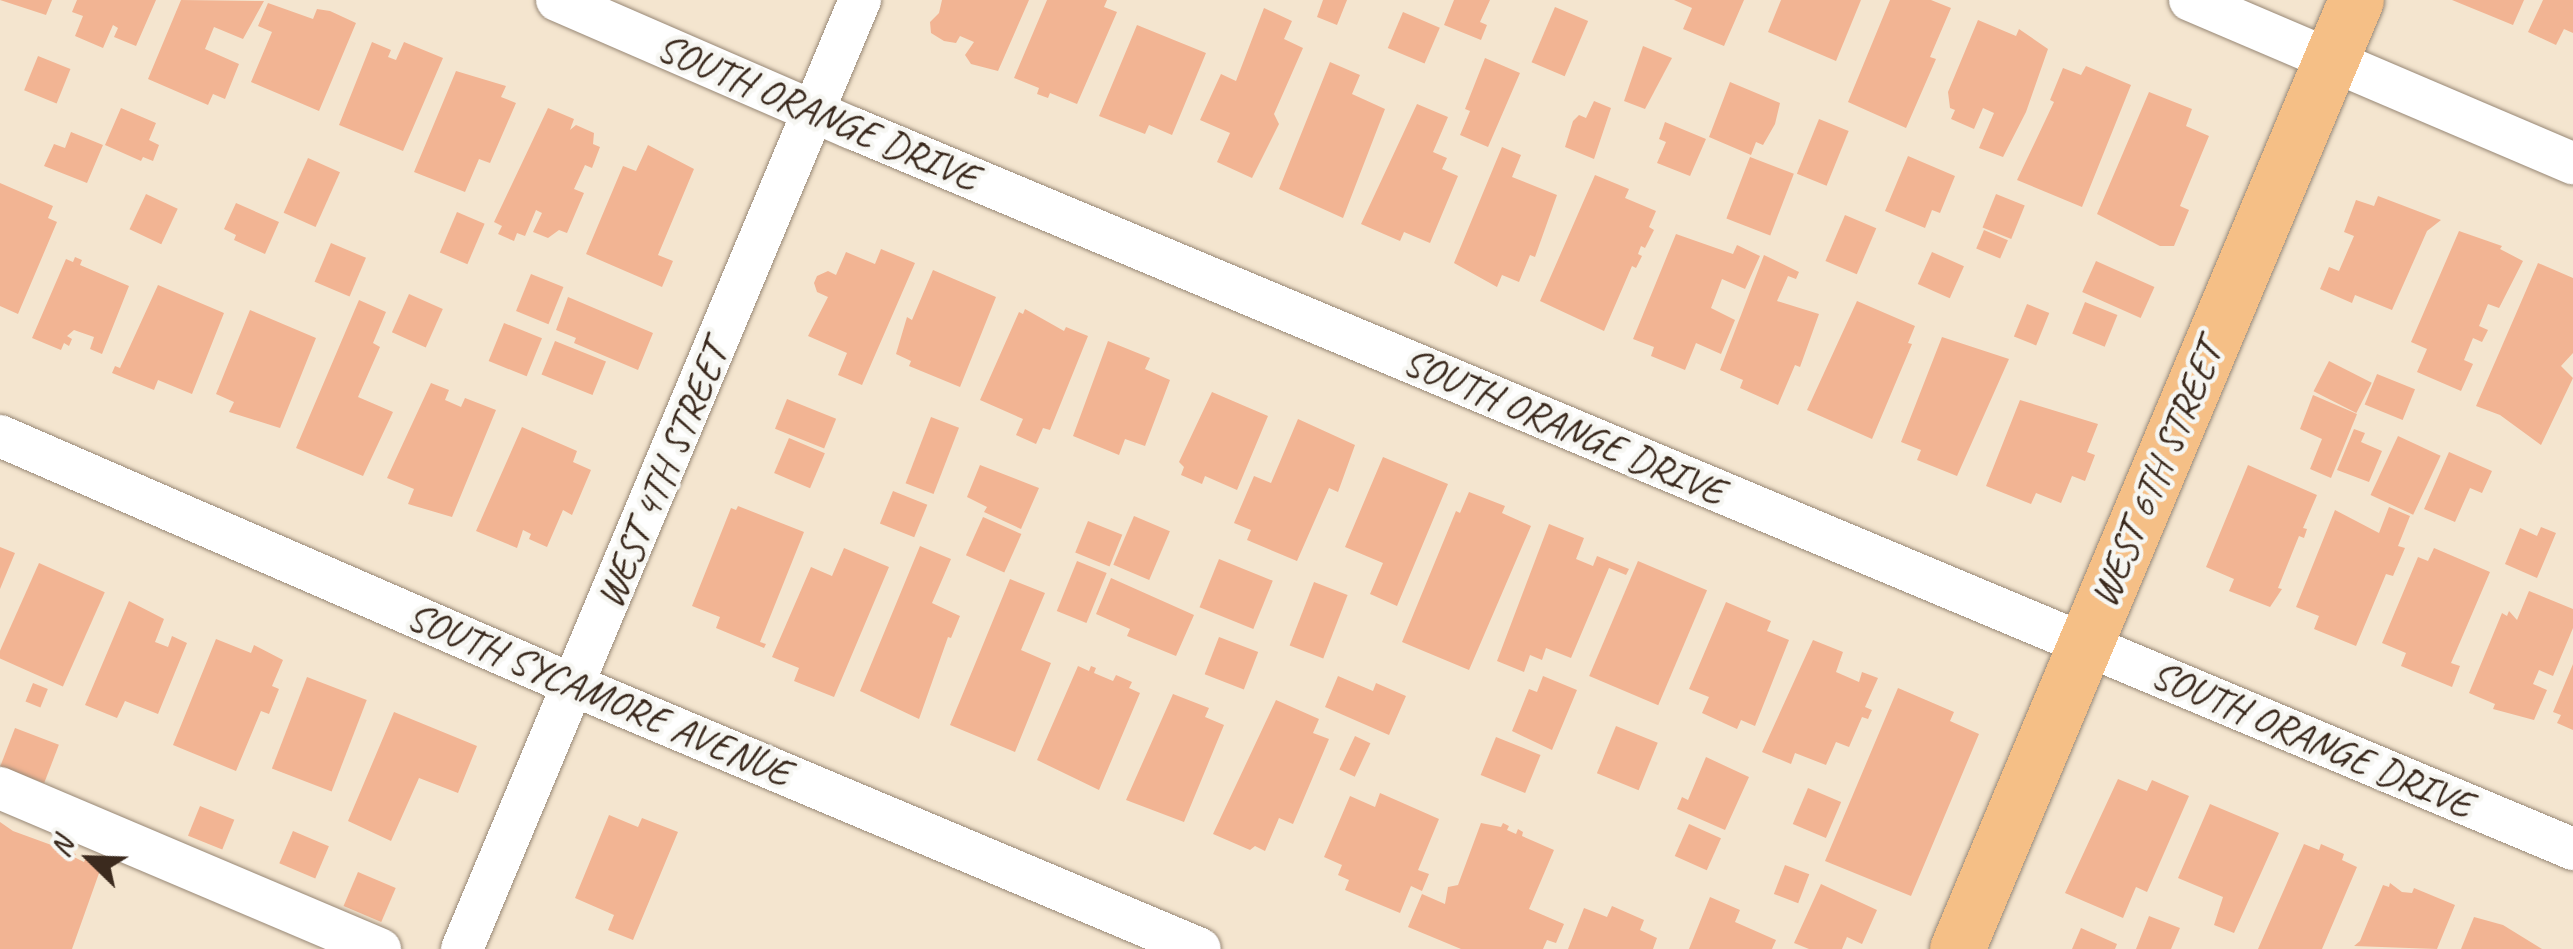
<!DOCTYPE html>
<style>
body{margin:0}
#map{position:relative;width:2573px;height:949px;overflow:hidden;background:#f4e5cf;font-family:Caveat,sans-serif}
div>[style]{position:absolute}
.building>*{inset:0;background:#f2b493;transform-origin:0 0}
.roads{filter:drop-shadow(0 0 2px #988876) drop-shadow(0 0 2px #988876)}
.minor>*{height:42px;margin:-21px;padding:0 21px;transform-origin:21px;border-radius:21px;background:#fff}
.major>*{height:55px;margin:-27.5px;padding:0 27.5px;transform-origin:27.5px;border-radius:27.5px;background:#f5bf86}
span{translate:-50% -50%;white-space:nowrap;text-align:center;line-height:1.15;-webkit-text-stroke:9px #f6f6f2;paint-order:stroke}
.street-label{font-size:40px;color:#3b2a1e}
.north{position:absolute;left:40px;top:809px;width:100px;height:100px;-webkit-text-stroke:8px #f6f6f2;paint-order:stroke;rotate:293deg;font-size:28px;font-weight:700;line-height:40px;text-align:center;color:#3b2a1e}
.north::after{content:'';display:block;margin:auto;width:35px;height:45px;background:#3b2a1e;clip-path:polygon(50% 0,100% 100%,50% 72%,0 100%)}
</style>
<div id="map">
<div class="building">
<div style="clip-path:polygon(0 0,52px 0,46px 15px)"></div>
<div style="clip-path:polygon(77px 0,156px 0,136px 46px,114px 37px,118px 28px,113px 25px,103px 48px,75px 36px,83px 16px,72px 12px)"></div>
<div style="clip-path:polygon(181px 0,264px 1px,243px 39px,214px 27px,205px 49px,239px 64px,225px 99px,213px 94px,208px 105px,148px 79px)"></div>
<div style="clip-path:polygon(942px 0,1029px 0,998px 71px,971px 64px,965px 55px,974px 42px,960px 36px,956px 43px,944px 41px,931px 33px,930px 22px,939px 13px)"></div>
<div style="clip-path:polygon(1047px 0,1107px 0,1104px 7px,1117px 12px,1077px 104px,1050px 93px,1048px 98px,1037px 94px,1039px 88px,1014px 78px)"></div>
<div style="clip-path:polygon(1323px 0,1347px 0,1337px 25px,1317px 17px)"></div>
<div style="clip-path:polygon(1454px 0,1490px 0,1480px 22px,1487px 25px,1481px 40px,1444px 25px)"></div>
<div style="clip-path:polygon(1674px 0,1744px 0,1724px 46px,1683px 29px,1692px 8px)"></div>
<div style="clip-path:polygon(1781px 0,1861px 0,1836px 61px,1768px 32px)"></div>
<div style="clip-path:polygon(1890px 0,1931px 0,1951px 8px,1930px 57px,1936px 59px,1906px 128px,1848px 102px)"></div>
<div style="clip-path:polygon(2452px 0,2524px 0,2513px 25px)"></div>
<div style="clip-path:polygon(2543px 0,2573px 0,2573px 33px,2564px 29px,2556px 45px,2528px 32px)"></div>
<div style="clip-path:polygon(268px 3px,313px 19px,317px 9px,330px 11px,356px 23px,319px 111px,251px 82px,272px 32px,258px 26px)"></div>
<div style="left:1555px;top:7px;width:36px;height:60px;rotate:23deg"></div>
<div style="clip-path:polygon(1264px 8px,1292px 21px,1284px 39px,1303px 48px,1274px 114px,1279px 124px,1252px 178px,1217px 162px,1230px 133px,1200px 120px,1221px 74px,1236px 81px)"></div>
<div style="left:1403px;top:12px;width:40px;height:39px;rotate:23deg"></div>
<div style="clip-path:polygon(1978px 20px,2016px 36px,2019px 29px,2048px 49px,2026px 112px,2003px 157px,1979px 148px,1994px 113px,1983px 108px,1974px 129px,1951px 119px,1955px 110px,1950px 108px,1948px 92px)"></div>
<div style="clip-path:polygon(1137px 25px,1206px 53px,1172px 135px,1149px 125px,1145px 134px,1099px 116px)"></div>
<div style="clip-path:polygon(372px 42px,391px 50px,388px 57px,396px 60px,404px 42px,443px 58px,403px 151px,339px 125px)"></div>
<div style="clip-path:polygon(1643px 46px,1672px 58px,1645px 109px,1624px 101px)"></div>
<div style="left:38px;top:56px;width:35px;height:37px;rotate:22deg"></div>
<div style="clip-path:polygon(1485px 58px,1520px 73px,1488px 147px,1460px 135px,1470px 111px,1465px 109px)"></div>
<div style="clip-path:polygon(1330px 62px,1360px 75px,1352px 94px,1385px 109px,1343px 218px,1279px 189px)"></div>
<div style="clip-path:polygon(2086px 66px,2131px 85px,2082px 207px,2017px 180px,2054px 102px,2050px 100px,2063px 68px,2081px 75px)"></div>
<div style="clip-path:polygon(456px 71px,506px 86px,501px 97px,516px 103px,490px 163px,479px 159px,465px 192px,414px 172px)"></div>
<div style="clip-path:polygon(1730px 82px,1780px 103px,1775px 124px,1763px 145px,1756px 142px,1751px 155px,1709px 137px)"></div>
<div style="clip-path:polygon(2149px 92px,2192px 109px,2186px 126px,2209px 136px,2180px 206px,2189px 210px,2174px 246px,2160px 246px,2097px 214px)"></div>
<div style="clip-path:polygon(1594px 101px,1611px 108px,1594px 159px,1565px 147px,1573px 121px,1579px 115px,1586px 118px)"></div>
<div style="clip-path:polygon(1417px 104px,1448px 117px,1433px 152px,1447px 158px,1442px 169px,1458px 176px,1430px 243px,1404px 232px,1400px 241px,1361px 224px)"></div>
<div style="clip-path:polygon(121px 108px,156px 123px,149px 140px,159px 145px,153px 161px,143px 157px,141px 161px,105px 145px)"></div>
<div style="clip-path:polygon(548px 108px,574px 119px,570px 130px,576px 125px,594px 133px,593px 144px,600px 147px,592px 168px,585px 165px,574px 189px,584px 193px,567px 233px,559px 230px,548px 238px,533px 232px,542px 213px,536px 210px,525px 236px,517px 233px,514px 241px,498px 234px,502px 226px,494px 222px)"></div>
<div style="left:1819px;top:119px;width:32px;height:59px;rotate:22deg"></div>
<div style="clip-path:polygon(1665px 122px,1706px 139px,1690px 176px,1657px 163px,1666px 142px,1659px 139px)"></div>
<div style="clip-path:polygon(71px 132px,103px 145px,87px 183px,44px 166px,54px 144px,65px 148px)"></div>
<div style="clip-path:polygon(648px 145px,694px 169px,658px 255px,673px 261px,662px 287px,586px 254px,623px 166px,636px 171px)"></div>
<div style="clip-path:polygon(1502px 147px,1521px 155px,1512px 177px,1557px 195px,1535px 257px,1530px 255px,1519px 282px,1502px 275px,1497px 287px,1454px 263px)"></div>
<div style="clip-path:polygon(1908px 156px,1955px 176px,1940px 213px,1932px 210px,1925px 228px,1885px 211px)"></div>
<div style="left:1750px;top:157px;width:47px;height:66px;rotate:21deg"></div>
<div style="left:308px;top:158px;width:35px;height:60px;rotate:24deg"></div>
<div style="clip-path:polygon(1595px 175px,1629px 189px,1625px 198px,1656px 211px,1649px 227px,1654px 230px,1645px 248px,1641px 246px,1638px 254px,1642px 256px,1636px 268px,1632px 266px,1604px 331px,1540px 301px)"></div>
<div style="clip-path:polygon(0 183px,53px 206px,48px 218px,57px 222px,18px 314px,0 306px)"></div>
<div style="left:146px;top:194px;width:35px;height:39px;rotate:25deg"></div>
<div style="left:1996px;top:194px;width:31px;height:36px;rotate:22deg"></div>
<div style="clip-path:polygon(2378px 196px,2441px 220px,2427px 231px,2392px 310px,2355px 295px,2352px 303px,2320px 289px,2329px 267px,2339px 271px,2354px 236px,2344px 232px,2356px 200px,2374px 206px)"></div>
<div style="clip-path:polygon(236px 203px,279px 222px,265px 254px,234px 240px,236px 235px,224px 229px)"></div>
<div style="left:457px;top:212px;width:30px;height:44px;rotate:23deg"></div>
<div style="left:1845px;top:215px;width:34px;height:50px;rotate:23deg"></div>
<div style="left:1984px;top:230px;width:26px;height:20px;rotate:23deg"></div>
<div style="clip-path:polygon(2459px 231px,2502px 246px,2500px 249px,2523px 261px,2499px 308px,2488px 304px,2479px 326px,2488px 330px,2482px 342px,2473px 338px,2464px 360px,2473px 364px,2461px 391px,2417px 372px,2427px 349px,2411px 342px)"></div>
<div style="clip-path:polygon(1676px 234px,1733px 254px,1737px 245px,1760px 256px,1745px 289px,1722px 279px,1711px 308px,1735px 320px,1721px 354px,1696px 343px,1685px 370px,1651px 356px,1654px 347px,1633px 339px)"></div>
<div style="left:331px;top:243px;width:38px;height:42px;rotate:23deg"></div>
<div style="clip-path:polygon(881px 249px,915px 263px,862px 385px,838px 375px,847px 353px,808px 336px,828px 297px,817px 292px,814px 283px,817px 276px,828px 271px,836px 275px,846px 252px,875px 264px)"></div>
<div style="left:1932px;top:252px;width:35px;height:35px;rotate:24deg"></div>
<div style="clip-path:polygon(1764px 255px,1799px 272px,1796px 279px,1788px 276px,1777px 301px,1819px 314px,1800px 367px,1795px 365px,1778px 405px,1740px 388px,1743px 380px,1720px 370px)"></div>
<div style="clip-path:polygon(75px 257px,82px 260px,80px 265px,129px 286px,102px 354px,90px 349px,94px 337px,74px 330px,67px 336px,72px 339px,69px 346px,64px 343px,61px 350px,32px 338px,66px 259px,73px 262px)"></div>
<div style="left:2096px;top:261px;width:64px;height:34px;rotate:24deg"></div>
<div style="clip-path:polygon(2538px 263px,2573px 278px,2573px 353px,2561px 366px,2573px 378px,2541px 445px,2500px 415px,2476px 406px)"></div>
<div style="clip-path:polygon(933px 270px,996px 297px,960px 387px,909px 366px,911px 361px,896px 354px,907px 317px,912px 320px)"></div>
<div style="left:531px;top:274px;width:35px;height:40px;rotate:22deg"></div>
<div style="clip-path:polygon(158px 285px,224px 313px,192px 394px,158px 380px,154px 390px,112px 373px,115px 366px,120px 368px)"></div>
<div style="left:409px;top:294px;width:37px;height:42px;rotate:24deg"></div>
<div style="clip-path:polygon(568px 297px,653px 333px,638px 370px,574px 343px,576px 338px,556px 330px)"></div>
<div style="clip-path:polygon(359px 300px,386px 312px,373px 343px,380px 347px,358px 397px,393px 412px,363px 476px,296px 448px)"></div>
<div style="clip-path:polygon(1857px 301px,1915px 326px,1908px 343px,1912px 344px,1872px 439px,1807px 410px)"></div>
<div style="left:2085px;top:302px;width:35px;height:34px;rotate:22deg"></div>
<div style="left:2027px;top:304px;width:24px;height:35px;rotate:22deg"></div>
<div style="clip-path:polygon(1025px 309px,1064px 331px,1066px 327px,1088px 336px,1050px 430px,1043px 428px,1036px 444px,1016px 435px,1023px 419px,980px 400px,1019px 312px,1023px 314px)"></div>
<div style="clip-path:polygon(250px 310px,316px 338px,280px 428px,229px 412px,234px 402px,216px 394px)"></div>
<div style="left:504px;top:323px;width:41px;height:41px;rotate:22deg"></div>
<div style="clip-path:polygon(1942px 337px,2009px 359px,1957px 476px,1917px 460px,1921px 450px,1901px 442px)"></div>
<div style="left:555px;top:341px;width:55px;height:36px;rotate:22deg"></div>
<div style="clip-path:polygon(1108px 341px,1150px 358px,1145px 369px,1170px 380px,1145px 446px,1125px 439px,1119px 455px,1073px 436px)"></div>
<div style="left:2329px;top:361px;width:48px;height:34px;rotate:27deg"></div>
<div style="left:2377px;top:374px;width:41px;height:33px;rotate:22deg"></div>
<div style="clip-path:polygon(431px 383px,449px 390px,445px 400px,461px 407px,465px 398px,496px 410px,452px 517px,408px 504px,414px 489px,387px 478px)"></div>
<div style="clip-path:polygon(1212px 392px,1268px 416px,1237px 490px,1205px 476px,1202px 484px,1181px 475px,1184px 467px,1179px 462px)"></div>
<div style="clip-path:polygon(2313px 395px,2357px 414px,2331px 478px,2310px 469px,2322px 439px,2300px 429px)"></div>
<div style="left:787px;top:399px;width:53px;height:32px;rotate:22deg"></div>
<div style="clip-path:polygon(2020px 400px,2098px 424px,2087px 452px,2095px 455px,2085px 481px,2072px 476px,2061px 503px,2036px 493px,2031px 504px,1986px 486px)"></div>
<div style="left:931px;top:417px;width:30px;height:71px;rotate:21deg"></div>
<div style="clip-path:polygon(1298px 419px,1355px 445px,1338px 492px,1329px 488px,1297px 561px,1247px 540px,1251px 530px,1234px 523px,1254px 476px,1271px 483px)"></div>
<div style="clip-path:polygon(522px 427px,577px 451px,573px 462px,591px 470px,572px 515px,563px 510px,547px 547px,529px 539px,531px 534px,523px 530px,517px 548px,476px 531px)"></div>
<div style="clip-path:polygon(2354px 429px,2365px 433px,2361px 442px,2382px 451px,2369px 482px,2337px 470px)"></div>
<div style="left:2398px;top:436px;width:47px;height:65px;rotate:25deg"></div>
<div style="left:789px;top:438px;width:39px;height:38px;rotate:23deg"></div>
<div style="clip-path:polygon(2449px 452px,2492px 471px,2482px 493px,2470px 488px,2455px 522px,2424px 509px)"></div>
<div style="clip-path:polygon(1383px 457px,1448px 484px,1397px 606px,1370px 594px,1383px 563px,1345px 547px)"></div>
<div style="clip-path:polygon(980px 465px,1039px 488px,1021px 529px,984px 512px,987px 507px,967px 497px)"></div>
<div style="clip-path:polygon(2248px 465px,2317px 495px,2303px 528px,2307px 529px,2304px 538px,2299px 536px,2278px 588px,2282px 589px,2270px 607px,2229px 591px,2234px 579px,2206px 567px)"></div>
<div style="left:893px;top:491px;width:37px;height:35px;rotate:22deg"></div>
<div style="clip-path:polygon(1469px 492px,1505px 506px,1502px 513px,1531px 526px,1469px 670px,1402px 642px,1456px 511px,1460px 513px)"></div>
<div style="clip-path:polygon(738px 506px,804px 532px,760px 642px,766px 644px,764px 648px,716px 628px,720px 617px,692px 606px,731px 508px,736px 510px)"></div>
<div style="clip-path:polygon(2389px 507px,2410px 516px,2398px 546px,2405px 548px,2393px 576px,2386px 574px,2356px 646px,2314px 629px,2319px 616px,2296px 607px,2335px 510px,2379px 533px)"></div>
<div style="left:1134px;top:516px;width:39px;height:53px;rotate:23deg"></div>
<div style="left:983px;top:517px;width:42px;height:42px;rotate:24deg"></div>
<div style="left:1088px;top:521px;width:37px;height:34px;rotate:22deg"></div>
<div style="clip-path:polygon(1549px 524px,1584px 538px,1576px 559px,1593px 566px,1597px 556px,1629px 569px,1626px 575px,1609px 568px,1571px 658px,1546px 648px,1542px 660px,1530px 655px,1524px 672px,1497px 661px)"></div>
<div style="clip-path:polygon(2541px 527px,2556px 533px,2537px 578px,2505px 564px,2520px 528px,2537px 536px)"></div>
<div style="clip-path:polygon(920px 546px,951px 559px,932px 603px,960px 616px,951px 638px,948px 637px,919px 719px,860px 691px)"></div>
<div style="clip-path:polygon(0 547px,15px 553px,0 589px)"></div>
<div style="clip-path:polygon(844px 548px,889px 567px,834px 697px,794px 681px,799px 668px,772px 657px,811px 567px,832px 576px)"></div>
<div style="clip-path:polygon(2434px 548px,2490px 572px,2451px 663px,2460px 666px,2452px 687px,2401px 666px,2406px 653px,2382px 643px,2418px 557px,2428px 561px)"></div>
<div style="left:1219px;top:559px;width:58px;height:52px;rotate:22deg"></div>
<div style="left:1077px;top:561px;width:32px;height:54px;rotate:22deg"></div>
<div style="left:1638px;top:561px;width:75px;height:125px;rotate:23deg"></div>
<div style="left:39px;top:563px;width:72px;height:103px;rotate:24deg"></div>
<div style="clip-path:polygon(1111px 578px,1194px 615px,1176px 656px,1127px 636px,1130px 629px,1096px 614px)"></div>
<div style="clip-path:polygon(1010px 579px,1045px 593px,1021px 650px,1051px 663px,1015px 752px,950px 725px)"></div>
<div style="left:1314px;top:582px;width:36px;height:68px;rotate:21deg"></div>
<div style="clip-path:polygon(2529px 591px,2573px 609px,2573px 628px,2553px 676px,2539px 670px,2533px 684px,2547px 690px,2534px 720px,2493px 709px,2495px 704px,2469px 693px,2502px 613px,2507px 616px,2509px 611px,2517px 620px)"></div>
<div style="clip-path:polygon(129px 601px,164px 619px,155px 642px,168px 647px,172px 636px,187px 643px,158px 714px,125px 701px,117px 718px,85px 705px)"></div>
<div style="clip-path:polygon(1726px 602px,1771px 621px,1767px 631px,1789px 640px,1755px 726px,1741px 720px,1737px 729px,1702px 713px,1709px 697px,1689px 689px)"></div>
<div style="left:1219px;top:637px;width:42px;height:40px;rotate:21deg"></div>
<div style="clip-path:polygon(216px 639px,251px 653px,254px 645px,283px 660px,272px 686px,279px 689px,269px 714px,261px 711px,236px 771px,173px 745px)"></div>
<div style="clip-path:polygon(1813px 640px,1843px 652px,1836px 672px,1859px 682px,1862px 672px,1878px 678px,1865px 707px,1872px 710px,1868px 719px,1862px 717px,1849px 747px,1836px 742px,1826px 765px,1795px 753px,1791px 764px,1762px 752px)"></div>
<div style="clip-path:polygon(2573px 664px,2573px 730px,2557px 723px,2561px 715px,2553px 712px)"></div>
<div style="clip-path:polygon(1078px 666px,1089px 671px,1091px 666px,1096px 668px,1094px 673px,1113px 681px,1116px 675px,1132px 682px,1129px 688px,1140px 693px,1099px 790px,1037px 760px)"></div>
<div style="clip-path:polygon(1338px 676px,1373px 691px,1376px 683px,1406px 696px,1389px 735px,1325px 707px)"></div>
<div style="clip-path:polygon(1543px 676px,1577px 690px,1552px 750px,1512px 731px,1529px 689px,1537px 692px)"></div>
<div style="left:307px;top:677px;width:64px;height:98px;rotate:21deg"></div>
<div style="left:33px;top:683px;width:16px;height:20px;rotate:22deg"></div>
<div style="clip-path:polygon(1898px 688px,1954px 712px,1950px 721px,1979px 734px,1911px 896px,1825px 861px)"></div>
<div style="clip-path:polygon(1173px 694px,1209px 708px,1205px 717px,1224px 725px,1184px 822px,1126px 800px)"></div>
<div style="clip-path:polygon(1276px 700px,1319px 719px,1313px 733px,1329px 739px,1293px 824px,1279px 818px,1265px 851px,1255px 846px,1250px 850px,1213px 834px)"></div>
<div style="clip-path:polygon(394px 712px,477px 746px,458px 793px,419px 778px,391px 841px,348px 821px)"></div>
<div style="left:1616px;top:726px;width:45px;height:51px;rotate:22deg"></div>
<div style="left:15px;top:728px;width:47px;height:41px;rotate:21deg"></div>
<div style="left:1355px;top:736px;width:17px;height:37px;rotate:25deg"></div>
<div style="left:1496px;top:737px;width:48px;height:41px;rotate:22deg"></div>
<div style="clip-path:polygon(1706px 757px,1749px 777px,1725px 830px,1677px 809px,1682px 797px,1688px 800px)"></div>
<div style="clip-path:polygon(2118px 779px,2147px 791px,2152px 780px,2189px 796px,2147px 892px,2136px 887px,2123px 918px,2065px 893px)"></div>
<div style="left:1808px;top:788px;width:36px;height:39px;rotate:23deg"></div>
<div style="clip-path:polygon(1380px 793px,1439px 819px,1418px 870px,1429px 874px,1422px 891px,1411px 886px,1400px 913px,1345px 890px,1349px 880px,1338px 875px,1342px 865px,1324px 857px,1350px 796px,1375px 807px)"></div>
<div style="clip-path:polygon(2210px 804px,2279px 833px,2234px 933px,2214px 925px,2223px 897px,2178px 878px)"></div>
<div style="left:200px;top:806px;width:37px;height:32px;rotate:22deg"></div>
<div style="clip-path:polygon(609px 815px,638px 827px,642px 818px,678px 832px,633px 940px,608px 930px,614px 915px,575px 898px)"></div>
<div style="clip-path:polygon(0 822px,13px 831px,76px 854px,74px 857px,84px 862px,87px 855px,103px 862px,72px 949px,0 949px)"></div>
<div style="clip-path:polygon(1481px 823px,1501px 827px,1503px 823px,1509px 826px,1507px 830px,1516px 834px,1518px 829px,1523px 832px,1522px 836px,1554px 850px,1529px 909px,1564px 924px,1556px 943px,1547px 940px,1543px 949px,1461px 949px,1408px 927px,1422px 894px,1445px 904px,1448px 887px,1458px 885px)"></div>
<div style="left:1689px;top:824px;width:35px;height:35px;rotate:24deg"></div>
<div style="left:293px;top:831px;width:39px;height:35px;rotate:23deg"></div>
<div style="clip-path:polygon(2304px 844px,2319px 850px,2321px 844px,2344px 854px,2342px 860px,2357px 867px,2322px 949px,2258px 949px)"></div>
<div style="left:1785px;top:865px;width:26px;height:31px;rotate:21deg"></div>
<div style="left:358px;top:872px;width:41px;height:37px;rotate:23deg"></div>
<div style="clip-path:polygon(2390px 883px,2402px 892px,2412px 893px,2414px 888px,2455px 905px,2437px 949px,2354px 946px,2360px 941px,2383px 885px,2389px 887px)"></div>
<div style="clip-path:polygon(1821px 884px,1877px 910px,1862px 944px,1847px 937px,1842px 949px,1809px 949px,1794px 943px)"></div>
<div style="clip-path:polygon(1710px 897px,1740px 910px,1735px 922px,1776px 940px,1772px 949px,1689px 949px)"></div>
<div style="clip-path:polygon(1612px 906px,1644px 920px,1640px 930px,1657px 938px,1653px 949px,1568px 949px,1584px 908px,1607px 917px)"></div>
<div style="clip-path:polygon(2149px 916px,2180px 928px,2171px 949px,2136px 949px)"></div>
<div style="clip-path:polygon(2474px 917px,2503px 925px,2542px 949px,2461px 949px)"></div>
<div style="clip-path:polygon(2081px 928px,2117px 944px,2115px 949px,2072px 949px)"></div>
</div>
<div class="roads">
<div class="minor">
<div style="left:557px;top:0;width:322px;rotate:23.5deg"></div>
<div style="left:852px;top:128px;width:1866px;rotate:22.73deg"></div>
<div style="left:2190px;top:0;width:416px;rotate:23.1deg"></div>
<div style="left:0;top:436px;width:625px;rotate:23.49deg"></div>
<div style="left:573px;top:685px;width:680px;rotate:22.83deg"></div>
<div style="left:0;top:788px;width:413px;rotate:23deg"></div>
<div style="left:462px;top:949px;width:1029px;rotate:-67.25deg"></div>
</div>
<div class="major">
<div style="left:1957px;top:949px;width:1029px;rotate:-67.2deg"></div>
</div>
</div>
<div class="street-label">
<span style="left:818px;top:112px;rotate:23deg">SOUTH ORANGE DRIVE</span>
<span style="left:1564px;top:426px;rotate:23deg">SOUTH ORANGE DRIVE</span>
<span style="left:2156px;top:474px;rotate:-67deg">WEST 6TH STREET</span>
<span style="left:662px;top:475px;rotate:-67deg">WEST 4TH STREET</span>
<span style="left:599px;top:694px;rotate:23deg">SOUTH SYCAMORE AVENUE</span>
<span style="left:2312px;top:739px;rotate:23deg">SOUTH ORANGE DRIVE</span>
</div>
<div class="north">N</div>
</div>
